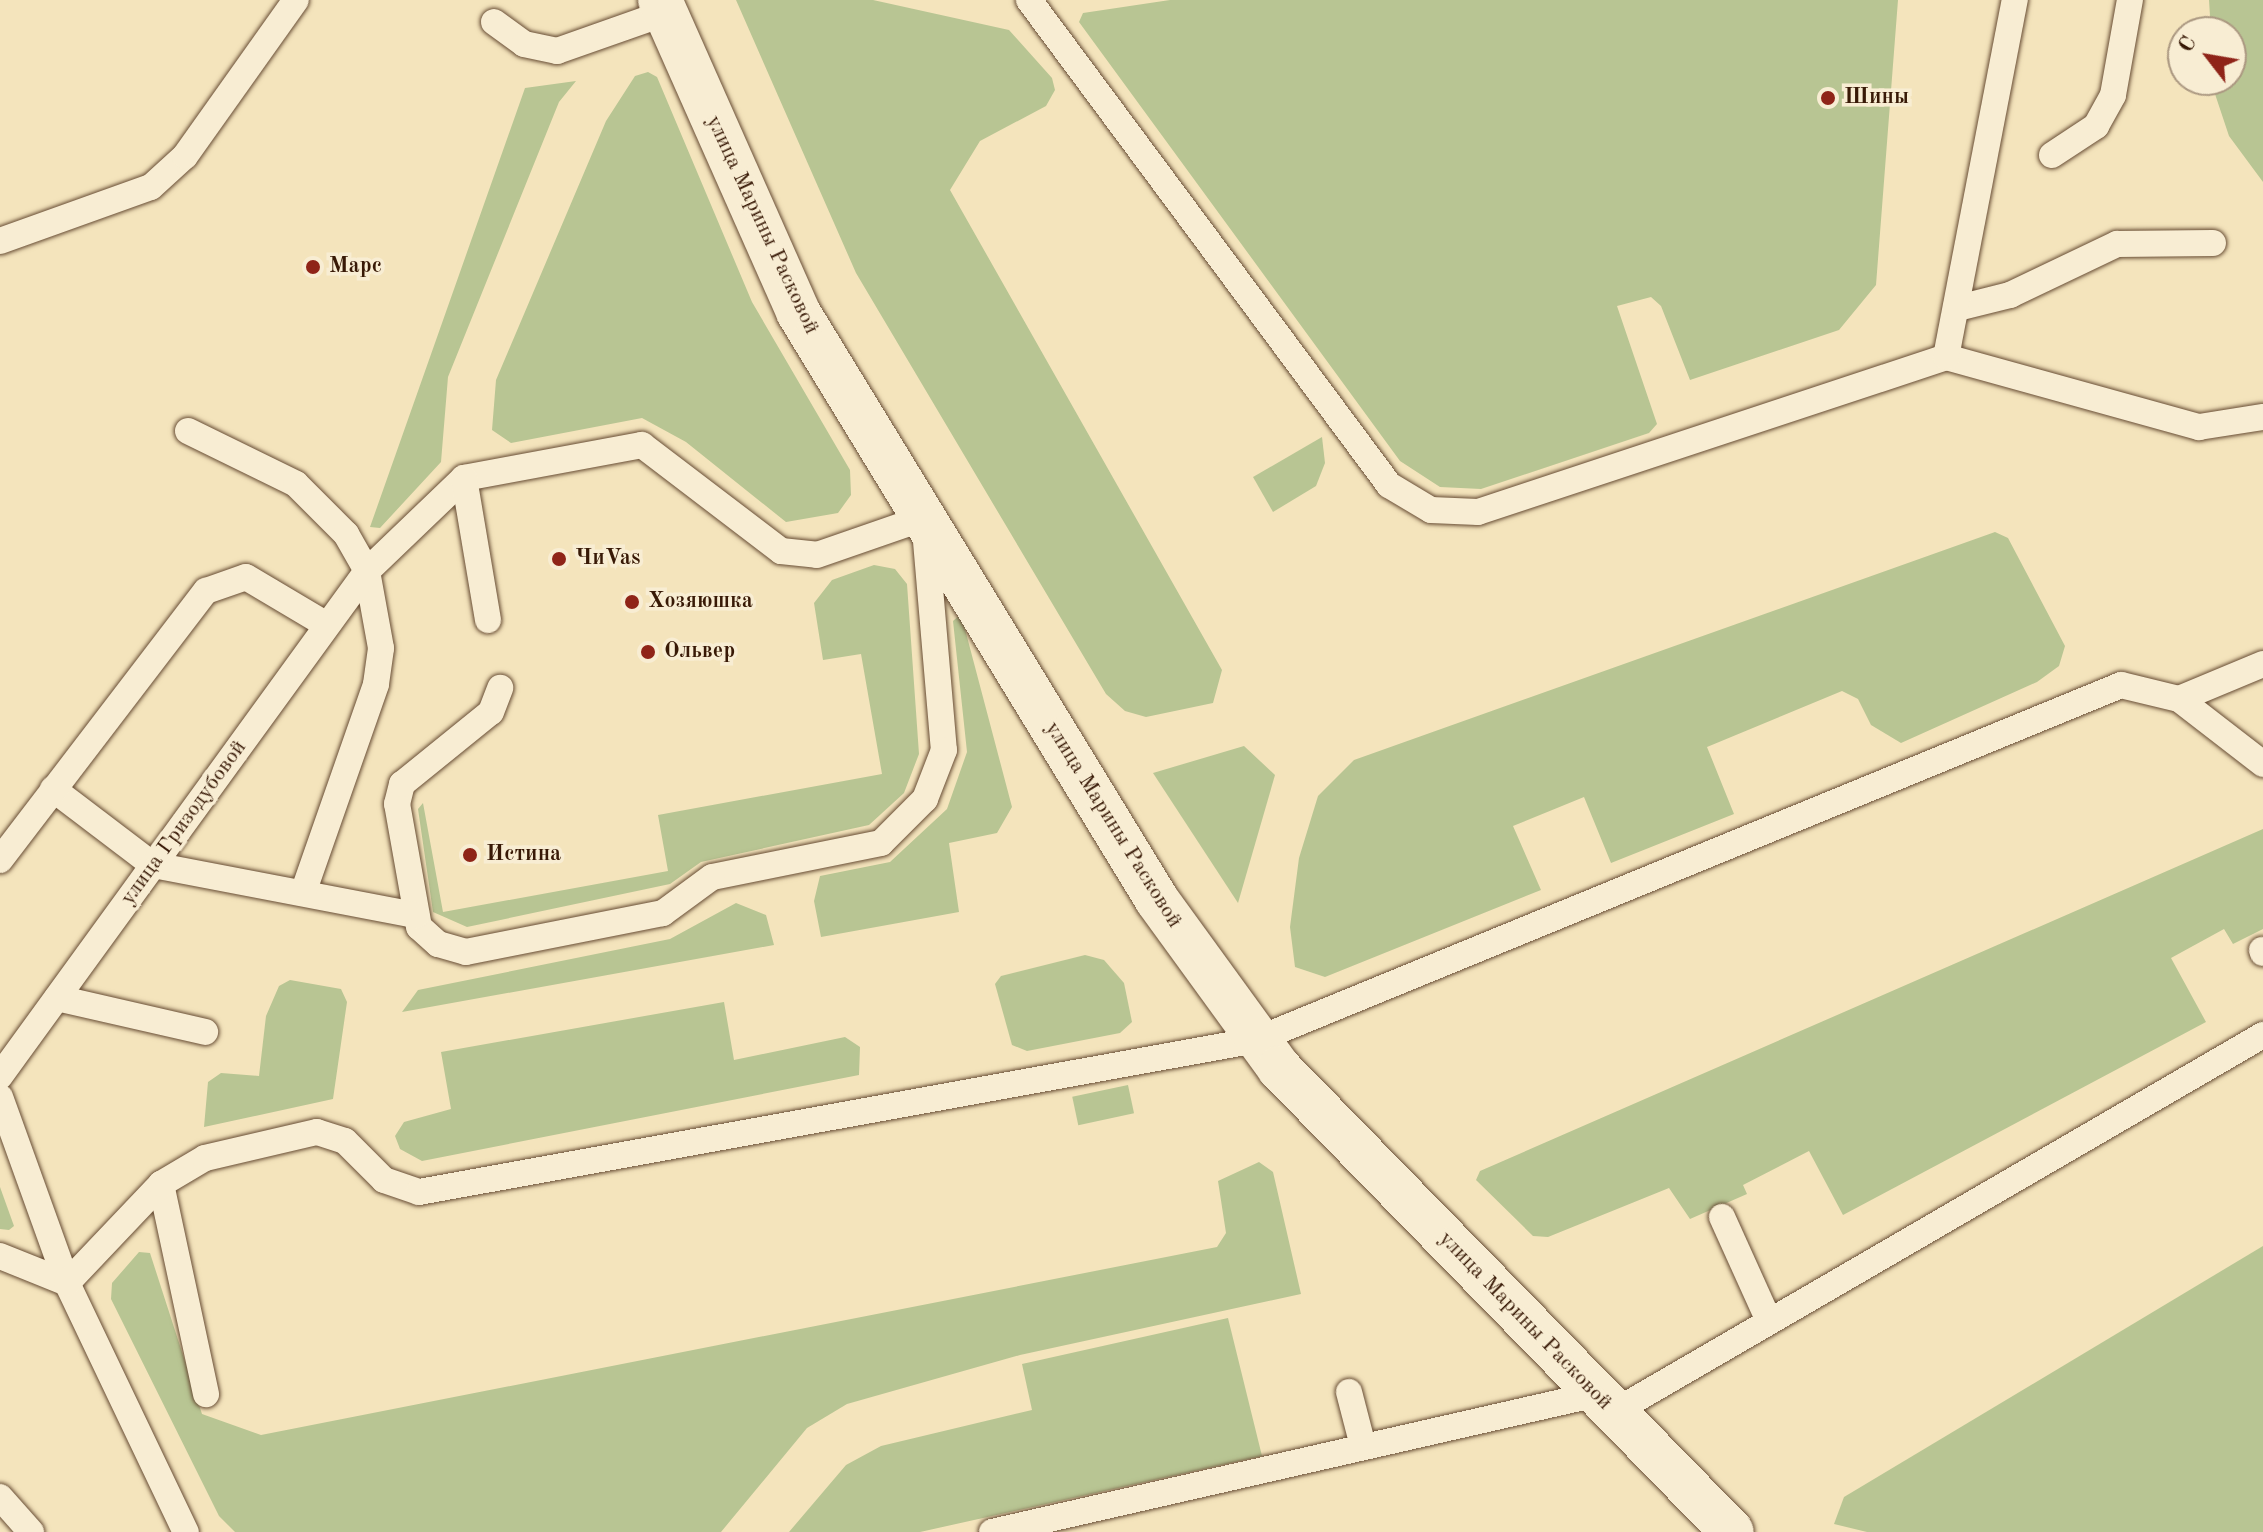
<!DOCTYPE html>
<meta charset="utf-8">
<style>
body{margin:0}
#map{position:relative;width:2263px;height:1532px;overflow:hidden;background:#f4e4bc;font-family:"Old Standard TT",serif}
div>[style]{position:absolute}
.green>*{inset:0;background:#b8c593;transform-origin:0 0}
.roads{filter:drop-shadow(0 0 2px #674c34) drop-shadow(0 0 2px #674c34)}
.service>*{height:26px;margin:-13px;padding:0 13px;transform-origin:13px;border-radius:13px;background:#f8edd3}
.tertiary>*{height:44px;margin:-22px;padding:0 22px;transform-origin:22px;border-radius:22px;background:#f8edd3}
.dots>*{width:22px;height:22px;translate:-50% -50%;box-sizing:border-box;border:4px solid #f8edd3;border-radius:50%}
span{translate:-50% -50%;white-space:nowrap;text-align:center;line-height:1.15;-webkit-text-stroke:7px #f8edd3;paint-order:stroke}
.poi-label{font-size:22px;color:#381906;font-weight:700}
.left{translate:0 -50%;text-align:left}
.street-label{font-size:22px;color:#381906}
.north{position:absolute;left:2167px;top:16px;width:80px;height:80px;box-sizing:border-box;background:#f8edd3;border:2px solid #ab9881;border-radius:50%;rotate:301deg;font-size:22px;font-weight:700;line-height:32px;text-align:center;color:#381906}
.north::after{content:'';display:block;margin:auto;width:28px;height:36px;background:#8f2418;clip-path:polygon(50% 0,100% 100%,50% 72%,0 100%)}
</style>
<div id="map">
<div class="green">
<div style="clip-path:polygon(736px 0,873px 0,1009px 30px,1052px 78px,1055px 90px,1046px 106px,980px 141px,950px 190px,1222px 670px,1213px 703px,1146px 717px,1125px 711px,1106px 694px,856px 273px)"></div>
<div style="clip-path:polygon(1170px 0,1898px 0,1876px 285px,1839px 330px,1690px 380px,1661px 306px,1651px 297px,1617px 306px,1657px 424px,1649px 433px,1481px 489px,1440px 487px,1400px 461px,1079px 22px,1083px 13px)"></div>
<div style="clip-path:polygon(2209px 0,2263px 0,2263px 182px,2229px 136px,2214px 91px,2213px 80px,2231px 80px,2231px 32px,2211px 32px)"></div>
<div style="clip-path:polygon(648px 72px,657px 77px,752px 302px,850px 470px,851px 495px,838px 513px,786px 522px,686px 442px,642px 418px,511px 443px,492px 430px,496px 380px,606px 121px,635px 76px)"></div>
<div style="clip-path:polygon(576px 81px,559px 102px,448px 377px,441px 462px,380px 528px,370px 527px,525px 88px)"></div>
<div style="clip-path:polygon(1322px 437px,1325px 463px,1316px 486px,1273px 512px,1253px 477px)"></div>
<div style="clip-path:polygon(1995px 532px,2008px 538px,2065px 646px,2059px 666px,2037px 682px,1901px 743px,1871px 725px,1858px 699px,1842px 691px,1707px 747px,1734px 814px,1611px 863px,1584px 797px,1513px 826px,1541px 890px,1325px 977px,1295px 967px,1290px 927px,1299px 858px,1318px 796px,1354px 760px)"></div>
<div style="clip-path:polygon(874px 565px,895px 569px,907px 584px,919px 754px,904px 793px,869px 825px,701px 862px,670px 884px,467px 927px,433px 912px,418px 809px,423px 803px,443px 912px,668px 871px,658px 815px,882px 774px,861px 654px,823px 660px,814px 603px,832px 580px)"></div>
<div style="clip-path:polygon(961px 614px,1012px 807px,997px 833px,949px 843px,959px 912px,821px 937px,814px 901px,820px 876px,890px 862px,947px 809px,967px 752px,953px 621px)"></div>
<div style="clip-path:polygon(1244px 746px,1275px 775px,1238px 903px,1153px 773px)"></div>
<div style="clip-path:polygon(2263px 829px,2263px 929px,2233px 944px,2224px 929px,2171px 958px,2206px 1022px,1843px 1215px,1809px 1151px,1743px 1185px,1747px 1194px,1690px 1219px,1669px 1188px,1548px 1237px,1533px 1236px,1476px 1180px,1480px 1171px)"></div>
<div style="clip-path:polygon(736px 903px,766px 915px,774px 945px,402px 1012px,418px 990px,670px 939px)"></div>
<div style="clip-path:polygon(1085px 955px,1104px 960px,1124px 983px,1132px 1022px,1120px 1033px,1027px 1051px,1012px 1045px,995px 984px,1001px 976px)"></div>
<div style="clip-path:polygon(290px 980px,341px 989px,347px 1002px,333px 1099px,204px 1127px,208px 1082px,221px 1073px,259px 1076px,266px 1016px,279px 986px)"></div>
<div style="clip-path:polygon(724px 1002px,734px 1060px,845px 1037px,860px 1047px,859px 1075px,422px 1161px,400px 1149px,395px 1136px,404px 1122px,451px 1109px,441px 1052px)"></div>
<div style="left:1128px;top:1085px;width:29px;height:57px;rotate:78deg"></div>
<div style="clip-path:polygon(1259px 1162px,1273px 1172px,1301px 1294px,1020px 1355px,847px 1404px,807px 1428px,721px 1532px,235px 1532px,219px 1516px,111px 1299px,112px 1283px,139px 1252px,150px 1253px,202px 1414px,261px 1435px,1217px 1247px,1226px 1233px,1218px 1181px)"></div>
<div style="clip-path:polygon(0 1187px,14px 1226px,9px 1230px,0 1229px)"></div>
<div style="clip-path:polygon(2263px 1246px,2263px 1532px,1867px 1532px,1834px 1524px,1844px 1497px)"></div>
<div style="clip-path:polygon(1228px 1318px,1262px 1456px,920px 1532px,789px 1532px,846px 1465px,881px 1446px,1032px 1410px,1022px 1364px)"></div>
</div>
<div class="roads">
<div class="service">
<div style="left:1029px;top:0;width:604px;rotate:53.41deg"></div>
<div style="left:1389px;top:485px;width:49px;rotate:30.8deg"></div>
<div style="left:1431px;top:510px;width:47px;rotate:2.4deg"></div>
<div style="left:1478px;top:512px;width:493px;rotate:-18.3deg"></div>
<div style="left:1946px;top:357px;width:263px;rotate:15.5deg"></div>
<div style="left:2199px;top:427px;width:65px;rotate:-8.9deg"></div>
<div style="left:494px;top:22px;width:37px;rotate:36deg"></div>
<div style="left:524px;top:44px;width:34px;rotate:12deg"></div>
<div style="left:557px;top:51px;width:114px;rotate:-19.4deg"></div>
<div style="left:2052px;top:155px;width:53px;rotate:-33.4deg"></div>
<div style="left:2096px;top:126px;width:35px;rotate:-61deg"></div>
<div style="left:2113px;top:95px;width:97px;rotate:-79.9deg"></div>
<div style="left:0;top:241px;width:160px;rotate:-19.7deg"></div>
<div style="left:151px;top:187px;width:46px;rotate:-42.4deg"></div>
<div style="left:185px;top:156px;width:191px;rotate:-54.6deg"></div>
<div style="left:1958px;top:308px;width:54px;rotate:-14deg"></div>
<div style="left:2010px;top:295px;width:119px;rotate:-25.5deg"></div>
<div style="left:2117px;top:244px;width:96px;rotate:-0.6deg"></div>
<div style="left:1946px;top:357px;width:364px;rotate:-79.1deg"></div>
<div style="left:188px;top:431px;width:120px;rotate:26.1deg"></div>
<div style="left:296px;top:484px;width:71px;rotate:45deg"></div>
<div style="left:346px;top:534px;width:43px;rotate:60.4deg"></div>
<div style="left:367px;top:571px;width:134px;rotate:-43.8deg"></div>
<div style="left:464px;top:478px;width:181px;rotate:-10.5deg"></div>
<div style="left:642px;top:445px;width:175px;rotate:37.3deg"></div>
<div style="left:781px;top:551px;width:36px;rotate:6deg"></div>
<div style="left:817px;top:555px;width:113px;rotate:-19.1deg"></div>
<div style="left:924px;top:518px;width:233px;rotate:85.1deg"></div>
<div style="left:944px;top:750px;width:53px;rotate:111.2deg"></div>
<div style="left:925px;top:799px;width:62px;rotate:135deg"></div>
<div style="left:881px;top:843px;width:172px;rotate:168.6deg"></div>
<div style="left:712px;top:877px;width:61px;rotate:143.7deg"></div>
<div style="left:663px;top:913px;width:201px;rotate:168.8deg"></div>
<div style="left:466px;top:952px;width:29px;rotate:-164deg"></div>
<div style="left:438px;top:944px;width:25px;rotate:-138deg"></div>
<div style="left:419px;top:927px;width:125px;rotate:-100.1deg"></div>
<div style="left:397px;top:804px;width:21px;rotate:-76deg"></div>
<div style="left:402px;top:784px;width:114px;rotate:-39deg"></div>
<div style="left:491px;top:712px;width:26px;rotate:-69deg"></div>
<div style="left:464px;top:478px;width:144px;rotate:80.4deg"></div>
<div style="left:2179px;top:699px;width:106px;rotate:37.7deg"></div>
<div style="left:53px;top:789px;width:126px;rotate:37.2deg"></div>
<div style="left:153px;top:865px;width:268px;rotate:10.8deg"></div>
<div style="left:0;top:860px;width:339px;rotate:-52.6deg"></div>
<div style="left:206px;top:591px;width:42px;rotate:-19.3deg"></div>
<div style="left:246px;top:577px;width:94px;rotate:30.7deg"></div>
<div style="left:303px;top:893px;width:221px;rotate:-70.7deg"></div>
<div style="left:376px;top:684px;width:36px;rotate:-82deg"></div>
<div style="left:381px;top:648px;width:78px;rotate:-100.3deg"></div>
<div style="left:2262px;top:950px;width:3px;rotate:72deg"></div>
<div style="left:57px;top:998px;width:152px;rotate:12.9deg"></div>
<div style="left:0;top:1076px;width:624px;rotate:-53.99deg"></div>
<div style="left:0;top:1097px;width:198px;rotate:70.2deg"></div>
<div style="left:67px;top:1283px;width:276px;rotate:64.5deg"></div>
<div style="left:161px;top:1184px;width:215px;rotate:77.9deg"></div>
<div style="left:1722px;top:1217px;width:114px;rotate:65.7deg"></div>
<div style="left:0;top:1256px;width:72px;rotate:21.9deg"></div>
<div style="left:67px;top:1283px;width:137px;rotate:-46.5deg"></div>
<div style="left:161px;top:1184px;width:51px;rotate:-30.6deg"></div>
<div style="left:205px;top:1158px;width:115px;rotate:-13.1deg"></div>
<div style="left:317px;top:1132px;width:29px;rotate:18deg"></div>
<div style="left:345px;top:1141px;width:55px;rotate:45deg"></div>
<div style="left:384px;top:1180px;width:37px;rotate:19deg"></div>
<div style="left:419px;top:1192px;width:851px;rotate:-10.29deg"></div>
<div style="left:1256px;top:1040px;width:935px;rotate:-22.31deg"></div>
<div style="left:2121px;top:685px;width:60px;rotate:13.6deg"></div>
<div style="left:2179px;top:699px;width:91px;rotate:-22.6deg"></div>
<div style="left:1349px;top:1392px;width:56px;rotate:75.5deg"></div>
<div style="left:1614px;top:1412px;width:751px;rotate:-30.15deg"></div>
<div style="left:0;top:1497px;width:47px;rotate:48.5deg"></div>
<div style="left:992px;top:1532px;width:621px;rotate:-12.85deg"></div>
</div>
<div class="tertiary">
<div style="left:660px;top:0;width:341px;rotate:66.1deg"></div>
<div style="left:798px;top:312px;width:689px;rotate:58.59deg"></div>
<div style="left:1157px;top:900px;width:208px;rotate:54deg"></div>
<div style="left:1279px;top:1068px;width:648px;rotate:45.69deg"></div>
</div>
</div>
<div class="dots">
<div style="left:1828px;top:98px;background:#8f2418"></div>
<div style="left:313px;top:267px;background:#8f2418"></div>
<div style="left:559px;top:559px;background:#8f2418"></div>
<div style="left:632px;top:602px;background:#8f2418"></div>
<div style="left:648px;top:652px;background:#8f2418"></div>
<div style="left:470px;top:855px;background:#8f2418"></div>
</div>
<div class="poi-label">
<span class="left" style="left:1844px;top:98px">Шины</span>
<span class="left" style="left:329px;top:267px">Марс</span>
<span class="left" style="left:575px;top:559px">ЧиVas</span>
<span class="left" style="left:648px;top:602px">Хозяюшка</span>
<span class="left" style="left:664px;top:652px">Ольвер</span>
<span class="left" style="left:486px;top:855px">Истина</span>
</div>
<div class="street-label">
<span style="left:762px;top:225px;rotate:65deg">улица Марины Расковой</span>
<span style="left:184px;top:823px;rotate:-54deg">улица Гризодубовой</span>
<span style="left:1113px;top:825px;rotate:58deg">улица Марины Расковой</span>
<span style="left:1525px;top:1321px;rotate:46deg">улица Марины Расковой</span>
</div>
<div class="north">С</div>
</div>
